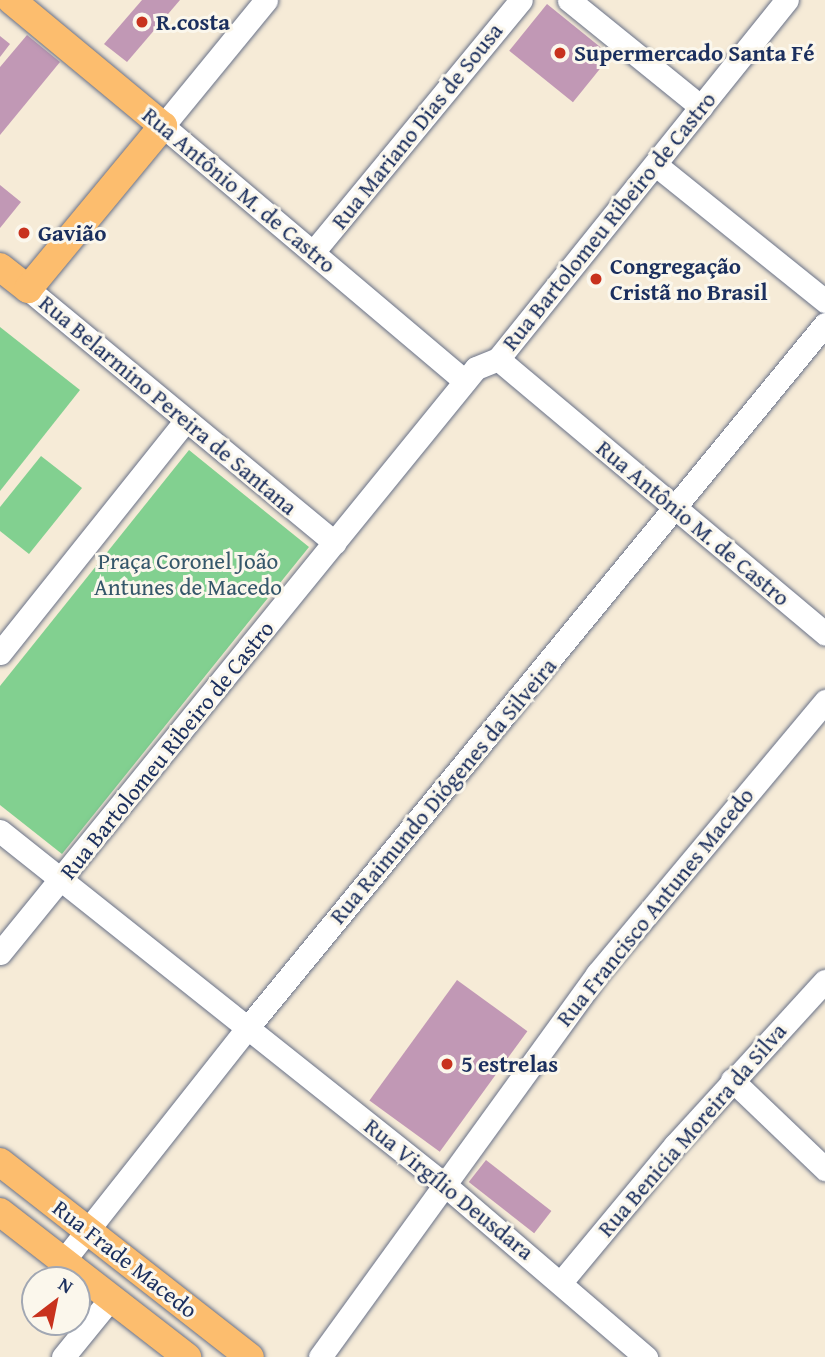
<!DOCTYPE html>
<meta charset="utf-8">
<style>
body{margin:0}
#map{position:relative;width:825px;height:1357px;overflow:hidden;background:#f6ebd7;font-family:"Gentium Book Plus",serif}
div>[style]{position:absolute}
.green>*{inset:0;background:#82d090}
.building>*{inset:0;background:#c198b5;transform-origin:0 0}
.roads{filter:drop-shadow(0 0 2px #687188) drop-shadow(0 0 2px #687188)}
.minor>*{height:23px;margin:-11.5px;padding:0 11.5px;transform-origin:11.5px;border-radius:11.5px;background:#fff}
.major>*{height:28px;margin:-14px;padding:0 14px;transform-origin:14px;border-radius:14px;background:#fcbd6e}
.dots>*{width:19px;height:19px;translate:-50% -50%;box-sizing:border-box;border:4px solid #fbf7ec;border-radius:50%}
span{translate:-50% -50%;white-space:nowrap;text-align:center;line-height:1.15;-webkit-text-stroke:6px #fbf7ec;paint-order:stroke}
.poi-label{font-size:23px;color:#1b2f5e;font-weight:700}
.left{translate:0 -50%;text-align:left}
.street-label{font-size:23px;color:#1b2f5e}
.park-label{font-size:23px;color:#35576a}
.north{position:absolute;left:21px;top:1266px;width:70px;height:70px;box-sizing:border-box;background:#fbf7ec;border:2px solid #a1a7b3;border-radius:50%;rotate:32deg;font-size:19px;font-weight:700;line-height:28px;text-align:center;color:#1b2f5e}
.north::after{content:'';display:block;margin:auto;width:24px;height:32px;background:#c8321e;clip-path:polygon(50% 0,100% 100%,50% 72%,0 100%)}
</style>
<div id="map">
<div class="green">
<div style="clip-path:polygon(0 327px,80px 390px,0 491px)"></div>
<div style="clip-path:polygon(189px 450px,309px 547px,62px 854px,0 805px,0 686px)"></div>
<div style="clip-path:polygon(41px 456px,82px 488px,29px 554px,0 531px,0 507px)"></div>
</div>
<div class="building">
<div style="clip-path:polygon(142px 0,180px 0,127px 62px,104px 44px)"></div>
<div style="left:547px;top:4px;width:82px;height:60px;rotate:39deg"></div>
<div style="clip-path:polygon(27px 35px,60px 62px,0 135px,0 67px)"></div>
<div style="clip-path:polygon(0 36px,10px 44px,0 57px)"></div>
<div style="clip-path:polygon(0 185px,21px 202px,0 228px)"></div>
<div style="left:457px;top:980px;width:87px;height:149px;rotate:36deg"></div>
<div style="left:486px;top:1160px;width:83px;height:28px;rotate:38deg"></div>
</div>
<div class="roads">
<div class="minor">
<div style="left:266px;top:0;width:163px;rotate:129.3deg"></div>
<div style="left:163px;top:126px;width:395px;rotate:40.2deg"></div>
<div style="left:569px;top:0;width:170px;rotate:39deg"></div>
<div style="left:656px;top:165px;width:217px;rotate:38.8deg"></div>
<div style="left:314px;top:251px;width:325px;rotate:-50.5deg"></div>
<div style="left:28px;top:289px;width:398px;rotate:39.6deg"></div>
<div style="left:498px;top:359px;width:427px;rotate:40deg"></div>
<div style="left:0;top:653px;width:298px;rotate:-51.4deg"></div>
<div style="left:0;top:831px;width:569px;rotate:38.5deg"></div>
<div style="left:445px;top:1185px;width:265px;rotate:40.6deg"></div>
<div style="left:0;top:953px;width:754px;rotate:-50.87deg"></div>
<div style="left:476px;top:368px;width:24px;rotate:-22deg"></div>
<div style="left:498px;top:359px;width:461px;rotate:-51.2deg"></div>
<div style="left:732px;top:1080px;width:129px;rotate:43.7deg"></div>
<div style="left:64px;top:1260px;width:298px;rotate:-51.7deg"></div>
<div style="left:249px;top:1026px;width:908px;rotate:-50.63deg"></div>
<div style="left:562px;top:1281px;width:177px;rotate:-50.3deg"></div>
<div style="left:675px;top:1145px;width:222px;rotate:-47.6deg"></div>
<div style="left:63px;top:1357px;width:77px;rotate:-50.8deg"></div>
<div style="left:320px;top:1357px;width:473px;rotate:-54.1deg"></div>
<div style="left:597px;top:974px;width:356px;rotate:-50.1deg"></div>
</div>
<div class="major">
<div style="left:0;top:267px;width:36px;rotate:38deg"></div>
<div style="left:28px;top:289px;width:212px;rotate:-50.4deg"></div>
<div style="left:163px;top:126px;width:197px;rotate:-140.3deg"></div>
<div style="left:0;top:1162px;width:317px;rotate:38deg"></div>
<div style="left:0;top:1212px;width:237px;rotate:37.8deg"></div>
</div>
</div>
<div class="dots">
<div style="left:142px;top:22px;background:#c8321e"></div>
<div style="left:560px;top:53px;background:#c8321e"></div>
<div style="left:24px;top:233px;background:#c8321e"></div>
<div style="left:596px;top:279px;background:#c8321e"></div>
<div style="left:447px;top:1064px;background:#c8321e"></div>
</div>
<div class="poi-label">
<span class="left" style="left:156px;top:22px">R.costa</span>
<span class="left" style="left:574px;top:53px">Supermercado Santa Fé</span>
<span class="left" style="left:38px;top:233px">Gavião</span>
<span class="left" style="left:610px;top:279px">Congregação<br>Cristã no Brasil</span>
<span class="left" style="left:461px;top:1064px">5 estrelas</span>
</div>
<div class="street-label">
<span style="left:417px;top:126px;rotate:-51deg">Rua Mariano Dias de Sousa</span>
<span style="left:239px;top:190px;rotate:40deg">Rua Antônio M. de Castro</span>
<span style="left:609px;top:221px;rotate:-51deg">Rua Bartolomeu Ribeiro de Castro</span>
<span style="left:168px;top:405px;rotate:40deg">Rua Belarmino Pereira de Santana</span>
<span style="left:693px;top:523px;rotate:40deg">Rua Antônio M. de Castro</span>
<span style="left:167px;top:750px;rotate:-51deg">Rua Bartolomeu Ribeiro de Castro</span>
<span style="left:443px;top:791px;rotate:-50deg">Rua Raimundo Diógenes da Silveira</span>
<span style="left:655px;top:907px;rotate:-51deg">Rua Francisco Antunes Macedo</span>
<span style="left:692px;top:1130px;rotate:-49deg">Rua Benicia Moreira da Silva</span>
<span style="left:449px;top:1189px;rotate:39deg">Rua Virgílio Deusdara</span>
<span style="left:125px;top:1259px;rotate:38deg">Rua Frade Macedo</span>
</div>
<div class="park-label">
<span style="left:188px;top:574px">Praça Coronel João<br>Antunes de Macedo</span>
</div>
<div class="north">N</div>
</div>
